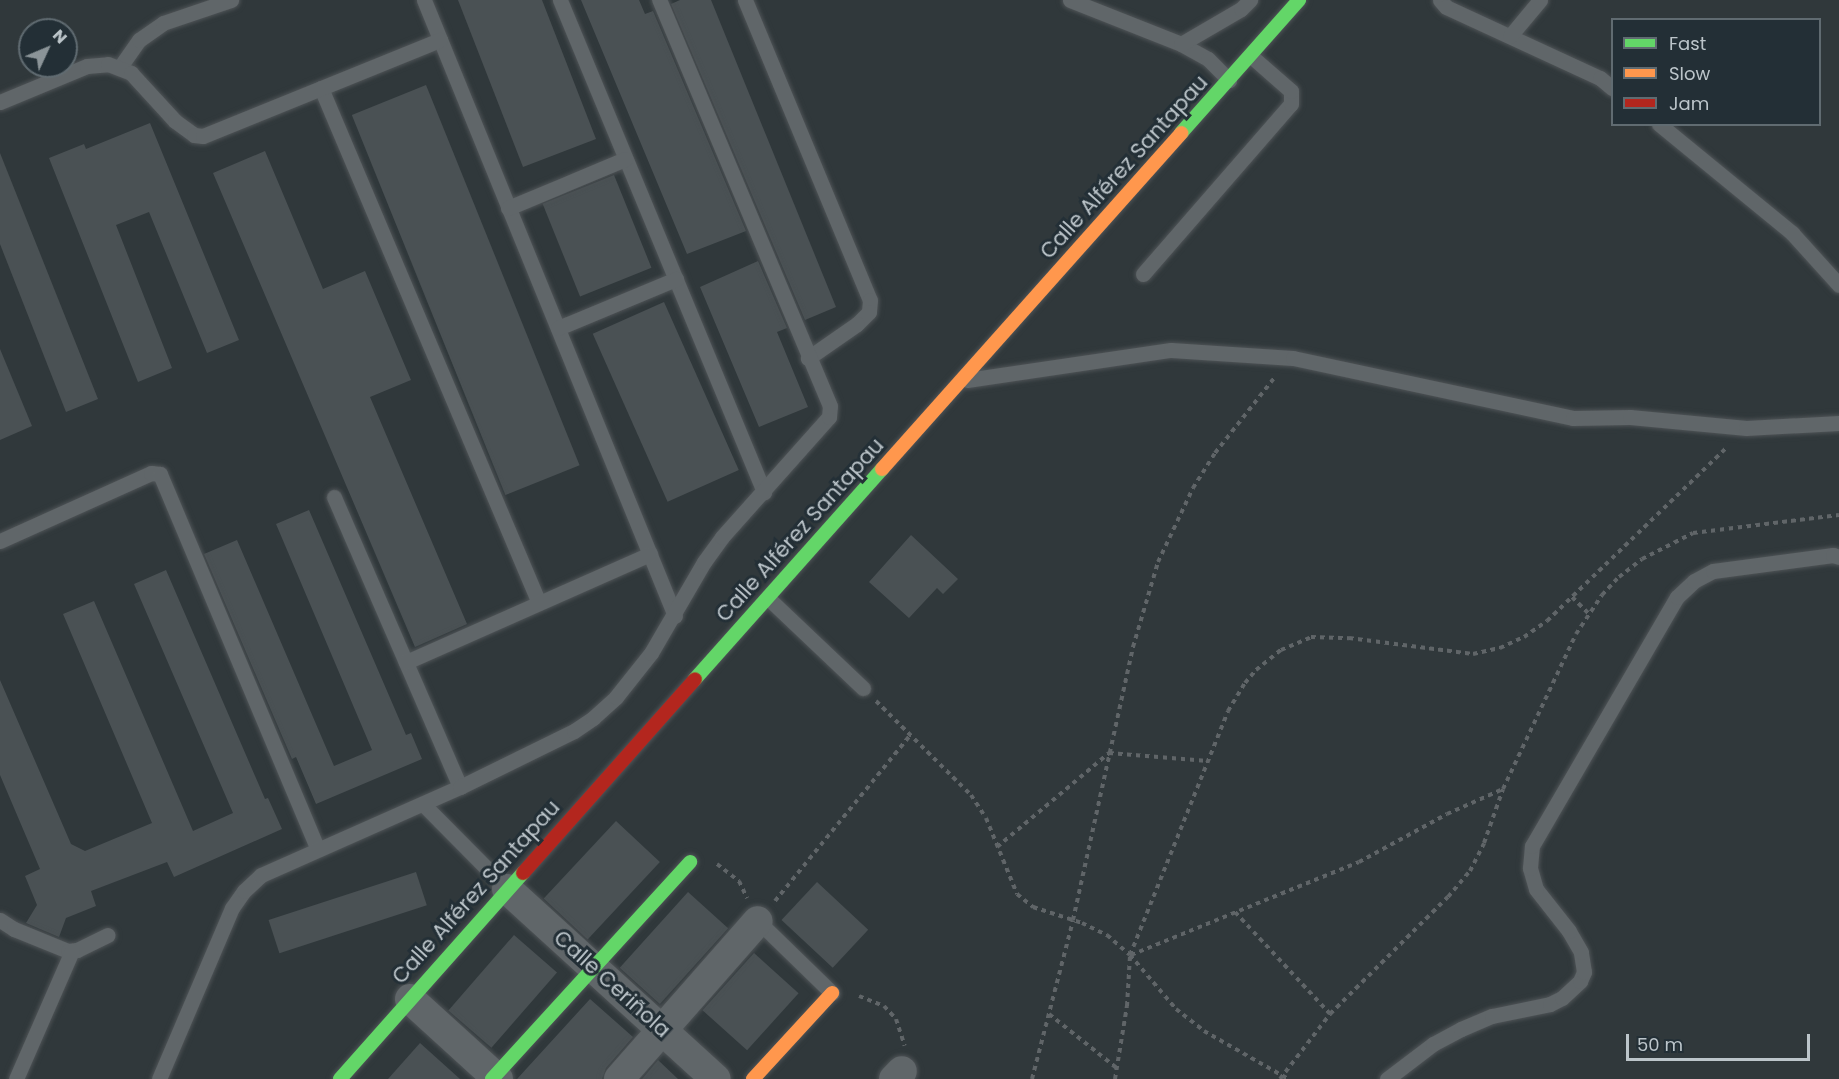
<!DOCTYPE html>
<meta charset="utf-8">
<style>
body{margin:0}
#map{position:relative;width:1839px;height:1079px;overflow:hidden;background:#30383b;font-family:Poppins,sans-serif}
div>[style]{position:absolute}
.building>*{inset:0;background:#4a5154;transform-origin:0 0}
.path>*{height:4px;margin-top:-2px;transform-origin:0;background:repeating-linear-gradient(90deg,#606568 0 4.5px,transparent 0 9px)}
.roads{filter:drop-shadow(0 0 2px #4e5356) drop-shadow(0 0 2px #4e5356)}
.lane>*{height:15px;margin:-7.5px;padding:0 7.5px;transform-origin:7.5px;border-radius:7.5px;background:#606669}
.street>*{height:30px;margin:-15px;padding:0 15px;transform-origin:15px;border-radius:15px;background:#606669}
.fast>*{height:14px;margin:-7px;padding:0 7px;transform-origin:7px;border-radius:7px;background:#63d668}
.slow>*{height:14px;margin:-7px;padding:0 7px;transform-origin:7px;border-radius:7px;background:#ff974d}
.jam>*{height:14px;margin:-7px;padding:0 7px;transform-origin:7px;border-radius:7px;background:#b3261e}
span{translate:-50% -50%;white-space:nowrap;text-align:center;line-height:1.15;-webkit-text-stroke:6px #232f36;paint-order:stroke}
.street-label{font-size:21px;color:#bcc5ca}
.legend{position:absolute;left:1611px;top:18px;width:210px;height:108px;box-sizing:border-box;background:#232f36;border:2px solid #606b71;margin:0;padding:8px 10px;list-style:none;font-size:18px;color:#bcc5ca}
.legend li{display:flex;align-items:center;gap:12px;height:30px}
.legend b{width:30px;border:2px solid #606b71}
.north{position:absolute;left:18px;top:18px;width:60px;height:60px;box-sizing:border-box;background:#232f36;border:2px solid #606b71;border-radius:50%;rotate:46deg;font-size:16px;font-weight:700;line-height:24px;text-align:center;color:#bcc5ca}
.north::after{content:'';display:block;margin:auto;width:21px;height:27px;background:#8b9498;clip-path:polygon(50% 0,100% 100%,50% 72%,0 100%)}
.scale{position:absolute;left:1626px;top:1034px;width:184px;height:27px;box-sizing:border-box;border:3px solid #bcc5ca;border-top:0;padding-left:8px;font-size:18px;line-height:21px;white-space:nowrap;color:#bcc5ca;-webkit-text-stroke:4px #232f36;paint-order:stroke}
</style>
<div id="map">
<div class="building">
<div style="clip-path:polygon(458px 0,542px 0,596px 139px,523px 167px)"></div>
<div style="clip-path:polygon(581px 0,639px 0,645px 14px,653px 11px,746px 231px,687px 254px)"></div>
<div style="clip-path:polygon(680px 0,711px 0,836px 307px,805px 320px,671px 4px)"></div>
<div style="left:426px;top:85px;width:410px;height:80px;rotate:68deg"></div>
<div style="clip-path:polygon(150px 123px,239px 340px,207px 353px,149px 212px,116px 225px,172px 368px,138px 382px,49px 158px,84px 144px,86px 149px)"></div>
<div style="clip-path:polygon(265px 151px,323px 289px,365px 271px,411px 380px,370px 397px,467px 624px,415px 647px,213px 173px)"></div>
<div style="clip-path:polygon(0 153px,98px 399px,66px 412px,0 244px)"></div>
<div style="left:614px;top:175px;width:100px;height:77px;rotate:68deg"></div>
<div style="clip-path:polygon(758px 261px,787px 328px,777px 332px,808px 407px,759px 427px,700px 287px)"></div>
<div style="left:664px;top:302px;width:184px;height:78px;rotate:66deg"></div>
<div style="clip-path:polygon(0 349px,32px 426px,0 440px)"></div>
<div style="clip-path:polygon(309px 510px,406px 735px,411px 733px,422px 759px,316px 804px,296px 757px,292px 759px,204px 554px,237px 540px,334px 766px,372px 750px,276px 524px)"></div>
<div style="clip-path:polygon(911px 535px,958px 579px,943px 594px,937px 588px,909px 618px,869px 582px)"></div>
<div style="clip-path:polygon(166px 570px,265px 799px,268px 798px,282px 829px,174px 877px,167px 862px,91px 891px,96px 906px,66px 918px,59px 937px,26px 923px,37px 905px,25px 876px,40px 869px,0 775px,0 680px,71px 844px,85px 851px,152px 823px,63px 614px,94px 601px,193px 831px,233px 813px,134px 584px)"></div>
<div style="left:616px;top:821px;width:60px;height:106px;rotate:43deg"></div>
<div style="left:416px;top:872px;width:35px;height:155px;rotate:72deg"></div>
<div style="left:817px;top:882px;width:70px;height:52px;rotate:43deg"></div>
<div style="left:688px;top:892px;width:54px;height:102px;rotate:42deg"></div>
<div style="left:514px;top:935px;width:57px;height:100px;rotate:41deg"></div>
<div style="left:754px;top:953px;width:60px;height:77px;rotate:42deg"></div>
<div style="clip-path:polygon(590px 999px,633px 1037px,606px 1068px,602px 1079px,517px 1079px)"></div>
<div style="clip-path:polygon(420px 1043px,460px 1079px,388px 1079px)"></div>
<div style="clip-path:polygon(658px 1060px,678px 1079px,642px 1079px)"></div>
</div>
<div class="path">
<div style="left:1572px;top:597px;width:23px;rotate:45deg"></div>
<div style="left:876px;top:701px;width:134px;rotate:44.7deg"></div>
<div style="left:971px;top:795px;width:27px;rotate:57deg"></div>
<div style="left:986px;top:818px;width:82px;rotate:67.8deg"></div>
<div style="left:1017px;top:894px;width:21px;rotate:39deg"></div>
<div style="left:1033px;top:907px;width:52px;rotate:18.1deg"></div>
<div style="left:1082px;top:923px;width:28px;rotate:26deg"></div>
<div style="left:1107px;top:935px;width:30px;rotate:41deg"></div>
<div style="left:1130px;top:955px;width:71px;rotate:49.6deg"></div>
<div style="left:1176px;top:1009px;width:36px;rotate:38deg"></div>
<div style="left:1204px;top:1031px;width:97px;rotate:29.7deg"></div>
<div style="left:997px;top:847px;width:146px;rotate:-40deg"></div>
<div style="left:1109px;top:753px;width:99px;rotate:4.6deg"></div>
<div style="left:717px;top:864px;width:28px;rotate:38deg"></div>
<div style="left:739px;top:881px;width:19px;rotate:65deg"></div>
<div style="left:775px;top:901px;width:215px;rotate:-50.8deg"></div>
<div style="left:1235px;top:912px;width:139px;rotate:47deg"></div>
<div style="left:1131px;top:955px;width:246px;rotate:-22.2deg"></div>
<div style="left:1359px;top:862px;width:100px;rotate:-28.6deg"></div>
<div style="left:1447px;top:814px;width:61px;rotate:-24.1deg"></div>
<div style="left:859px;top:996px;width:27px;rotate:22deg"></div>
<div style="left:884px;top:1006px;width:18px;rotate:47deg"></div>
<div style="left:896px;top:1019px;width:28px;rotate:72deg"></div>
<div style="left:1049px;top:1014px;width:88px;rotate:38.6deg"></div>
<div style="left:1032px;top:1079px;width:164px;rotate:-75.5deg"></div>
<div style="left:1073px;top:920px;width:280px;rotate:-77.6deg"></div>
<div style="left:1133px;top:647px;width:89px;rotate:-73.6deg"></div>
<div style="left:1158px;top:562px;width:82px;rotate:-64.7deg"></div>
<div style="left:1193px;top:488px;width:41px;rotate:-57.8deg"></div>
<div style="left:1215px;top:453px;width:97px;rotate:-51.7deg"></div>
<div style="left:1115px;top:1079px;width:74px;rotate:-80.7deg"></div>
<div style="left:1127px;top:1006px;width:51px;rotate:-86.6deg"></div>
<div style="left:1130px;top:955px;width:263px;rotate:-68.1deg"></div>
<div style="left:1228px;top:711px;width:33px;rotate:-59deg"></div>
<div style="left:1245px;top:683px;width:17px;rotate:-50deg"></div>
<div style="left:1256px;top:670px;width:32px;rotate:-39deg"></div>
<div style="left:1281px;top:650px;width:33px;rotate:-23deg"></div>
<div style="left:1311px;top:637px;width:38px;rotate:2deg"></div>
<div style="left:1349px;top:638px;width:125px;rotate:7.4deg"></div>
<div style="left:1473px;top:654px;width:28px;rotate:-13deg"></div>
<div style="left:1500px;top:648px;width:26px;rotate:-25deg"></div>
<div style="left:1524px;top:637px;width:28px;rotate:-35deg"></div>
<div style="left:1547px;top:621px;width:250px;rotate:-44deg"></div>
<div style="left:1280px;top:1079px;width:82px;rotate:-52.4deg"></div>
<div style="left:1330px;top:1014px;width:166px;rotate:-44.8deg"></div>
<div style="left:1448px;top:897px;width:34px;rotate:-50deg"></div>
<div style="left:1470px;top:871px;width:31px;rotate:-63deg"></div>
<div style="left:1484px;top:843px;width:57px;rotate:-70.6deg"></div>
<div style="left:1503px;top:789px;width:171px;rotate:-64.8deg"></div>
<div style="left:1576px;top:634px;width:47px;rotate:-56.3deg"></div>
<div style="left:1602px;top:595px;width:25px;rotate:-47deg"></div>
<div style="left:1619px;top:577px;width:29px;rotate:-38deg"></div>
<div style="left:1642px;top:559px;width:57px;rotate:-27deg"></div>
<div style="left:1693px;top:533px;width:147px;rotate:-7deg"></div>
</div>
<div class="roads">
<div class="lane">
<div style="left:424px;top:0;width:665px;rotate:67.83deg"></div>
<div style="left:560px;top:0;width:533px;rotate:67.48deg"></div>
<div style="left:745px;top:0;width:325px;rotate:67.4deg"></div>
<div style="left:870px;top:300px;width:12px;rotate:95deg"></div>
<div style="left:869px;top:312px;width:17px;rotate:135deg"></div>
<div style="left:857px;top:324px;width:60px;rotate:145.2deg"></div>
<div style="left:1070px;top:0;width:119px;rotate:21.6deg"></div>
<div style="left:1181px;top:44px;width:31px;rotate:29deg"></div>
<div style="left:1208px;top:59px;width:30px;rotate:45deg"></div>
<div style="left:1440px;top:0;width:9px;rotate:49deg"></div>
<div style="left:1446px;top:7px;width:170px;rotate:24.8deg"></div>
<div style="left:1600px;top:78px;width:16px;rotate:40deg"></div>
<div style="left:1510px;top:36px;width:47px;rotate:-50.2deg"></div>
<div style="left:1181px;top:44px;width:69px;rotate:-30.3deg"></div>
<div style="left:1241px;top:9px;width:13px;rotate:-45deg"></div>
<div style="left:120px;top:67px;width:33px;rotate:-55deg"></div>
<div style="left:139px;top:40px;width:29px;rotate:-35deg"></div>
<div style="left:163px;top:23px;width:72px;rotate:-18.7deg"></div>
<div style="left:321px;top:88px;width:559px;rotate:67.06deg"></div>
<div style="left:0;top:102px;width:94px;rotate:-22.5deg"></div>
<div style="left:87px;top:66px;width:21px;rotate:-5deg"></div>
<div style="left:108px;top:64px;width:25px;rotate:21deg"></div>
<div style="left:131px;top:73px;width:65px;rotate:47.5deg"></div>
<div style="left:175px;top:121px;width:24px;rotate:36deg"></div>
<div style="left:194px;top:135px;width:9px;rotate:6deg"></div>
<div style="left:203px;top:136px;width:256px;rotate:-22.1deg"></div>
<div style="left:1659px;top:124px;width:172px;rotate:39.3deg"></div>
<div style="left:1792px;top:233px;width:70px;rotate:47.9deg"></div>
<div style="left:508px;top:208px;width:127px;rotate:-22.7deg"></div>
<div style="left:1143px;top:274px;width:225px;rotate:-49deg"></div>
<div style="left:1291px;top:104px;width:13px;rotate:-90deg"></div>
<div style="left:1291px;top:91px;width:53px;rotate:-138.8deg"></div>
<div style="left:558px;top:328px;width:128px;rotate:-22.6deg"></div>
<div style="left:967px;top:380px;width:206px;rotate:-8.4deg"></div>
<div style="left:1171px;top:350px;width:122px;rotate:3.8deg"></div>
<div style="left:1293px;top:358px;width:286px;rotate:12.1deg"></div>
<div style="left:1573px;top:418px;width:57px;rotate:-1deg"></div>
<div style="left:1630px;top:417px;width:117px;rotate:5.4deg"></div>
<div style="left:1746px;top:428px;width:93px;rotate:-3.1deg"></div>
<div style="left:334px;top:497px;width:316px;rotate:66.5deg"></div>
<div style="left:0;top:541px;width:166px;rotate:-24.2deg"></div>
<div style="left:151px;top:473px;width:9px;rotate:6deg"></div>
<div style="left:160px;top:474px;width:407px;rotate:67.2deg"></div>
<div style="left:768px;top:598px;width:131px;rotate:43.5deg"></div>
<div style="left:406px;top:662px;width:267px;rotate:-23.9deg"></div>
<div style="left:423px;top:804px;width:120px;rotate:45.3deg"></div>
<div style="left:0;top:920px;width:17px;rotate:33deg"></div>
<div style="left:14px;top:929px;width:58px;rotate:22.2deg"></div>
<div style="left:68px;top:951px;width:9px;rotate:-6deg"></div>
<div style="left:77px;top:950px;width:34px;rotate:-26deg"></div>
<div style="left:758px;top:921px;width:103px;rotate:44.2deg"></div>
<div style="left:16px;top:1079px;width:140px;rotate:-66.4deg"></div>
<div style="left:159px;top:1079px;width:186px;rotate:-66.9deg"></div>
<div style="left:232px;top:908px;width:21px;rotate:-55deg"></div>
<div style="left:244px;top:891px;width:23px;rotate:-43deg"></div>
<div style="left:261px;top:875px;width:218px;rotate:-23.9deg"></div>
<div style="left:460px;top:787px;width:127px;rotate:-26.2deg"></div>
<div style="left:574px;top:731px;width:23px;rotate:-34deg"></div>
<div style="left:593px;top:718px;width:31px;rotate:-42deg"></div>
<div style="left:616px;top:697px;width:56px;rotate:-51.5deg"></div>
<div style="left:651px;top:653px;width:105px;rotate:-59.8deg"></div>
<div style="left:704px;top:562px;width:31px;rotate:-54deg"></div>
<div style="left:722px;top:537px;width:161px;rotate:-48.3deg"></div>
<div style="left:829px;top:417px;width:11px;rotate:-85deg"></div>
<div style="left:830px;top:406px;width:441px;rotate:-112.8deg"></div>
<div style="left:1387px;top:1079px;width:58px;rotate:-37.3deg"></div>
<div style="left:1433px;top:1044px;width:32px;rotate:-28deg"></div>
<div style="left:1461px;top:1029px;width:34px;rotate:-23deg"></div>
<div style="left:1492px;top:1016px;width:59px;rotate:-11.7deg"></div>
<div style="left:1550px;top:1004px;width:13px;rotate:-27deg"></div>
<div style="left:1562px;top:998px;width:25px;rotate:-43deg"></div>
<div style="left:1580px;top:981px;width:10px;rotate:-66deg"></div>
<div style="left:1584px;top:972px;width:20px;rotate:-99deg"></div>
<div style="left:1581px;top:952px;width:24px;rotate:-120deg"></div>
<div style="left:1569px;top:931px;width:53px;rotate:-128.2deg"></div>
<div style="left:1536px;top:889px;width:22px;rotate:-106deg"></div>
<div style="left:1530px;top:868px;width:22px;rotate:-85deg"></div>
<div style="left:1532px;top:846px;width:288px;rotate:-59.8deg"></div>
<div style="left:1677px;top:597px;width:23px;rotate:-43deg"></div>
<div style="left:1694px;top:581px;width:21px;rotate:-28deg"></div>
<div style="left:1713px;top:571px;width:121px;rotate:-7.6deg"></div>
<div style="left:1833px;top:555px;width:6px;rotate:18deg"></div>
</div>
<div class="street">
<div style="left:507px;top:889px;width:282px;rotate:42.3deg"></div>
<div style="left:410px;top:999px;width:119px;rotate:42.3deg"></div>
<div style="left:619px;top:1079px;width:210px;rotate:-48.7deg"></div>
<div style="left:894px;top:1079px;width:11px;rotate:-45deg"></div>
</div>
<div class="fast">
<div style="left:1181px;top:133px;width:178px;rotate:-48.4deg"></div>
<div style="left:695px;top:679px;width:281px;rotate:-48.3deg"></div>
<div style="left:340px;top:1079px;width:276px;rotate:-48.4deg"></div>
<div style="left:492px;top:1079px;width:294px;rotate:-47.6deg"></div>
</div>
<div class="slow">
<div style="left:882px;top:469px;width:450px;rotate:-48.3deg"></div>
<div style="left:753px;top:1079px;width:117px;rotate:-47.4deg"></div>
</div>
<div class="jam">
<div style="left:523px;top:873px;width:259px;rotate:-48.4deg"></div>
</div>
</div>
<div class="street-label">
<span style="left:1124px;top:167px;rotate:-48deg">Calle Alférez Santapau</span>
<span style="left:800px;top:530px;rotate:-48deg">Calle Alférez Santapau</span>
<span style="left:476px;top:892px;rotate:-48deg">Calle Alférez Santapau</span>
<span style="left:612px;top:984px;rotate:42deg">Calle Ceriñola</span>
</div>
<ul class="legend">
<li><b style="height:8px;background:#63d668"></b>Fast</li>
<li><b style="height:8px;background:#ff974d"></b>Slow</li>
<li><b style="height:8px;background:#b3261e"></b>Jam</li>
</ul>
<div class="north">N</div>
<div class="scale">50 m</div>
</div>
